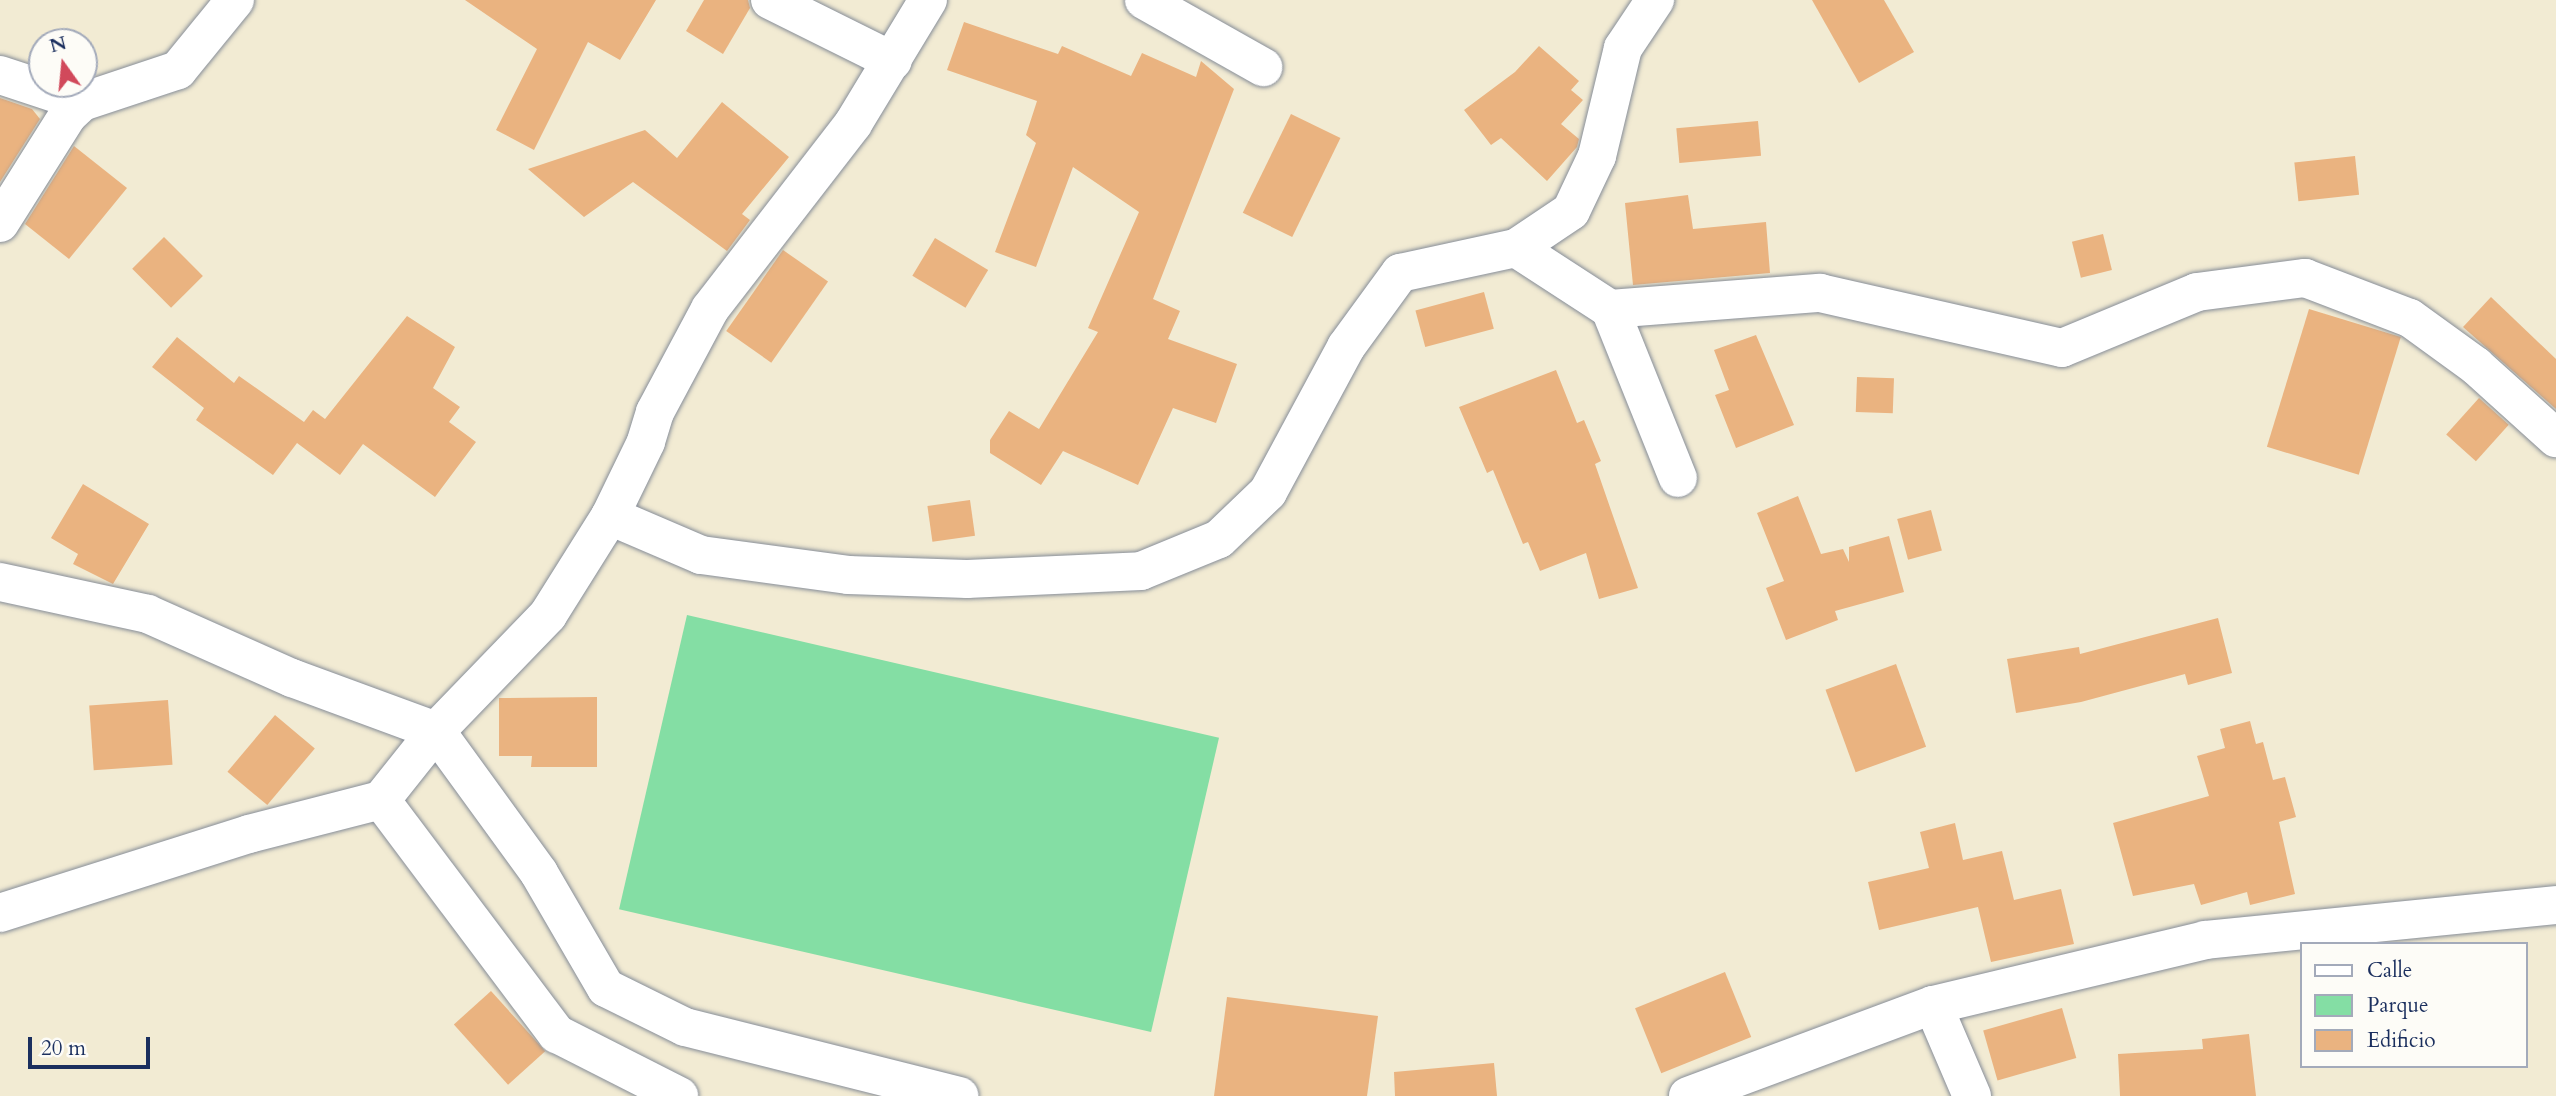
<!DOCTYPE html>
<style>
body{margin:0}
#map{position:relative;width:2556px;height:1096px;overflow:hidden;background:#f2ebd3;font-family:Cardo,serif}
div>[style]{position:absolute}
.green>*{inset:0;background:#84dea4;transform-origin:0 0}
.building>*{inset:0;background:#eab380;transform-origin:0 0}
.roads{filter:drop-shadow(0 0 2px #868d98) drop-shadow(0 0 2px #868d98)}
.street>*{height:38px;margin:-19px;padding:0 19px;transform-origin:19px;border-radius:19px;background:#fff}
span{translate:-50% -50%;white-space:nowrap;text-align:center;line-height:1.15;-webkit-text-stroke:5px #fdfcf7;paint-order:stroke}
.legend{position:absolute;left:2300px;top:942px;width:228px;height:126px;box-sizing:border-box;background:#fdfcf7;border:2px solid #a3aaba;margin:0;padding:9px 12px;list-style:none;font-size:21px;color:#1b2f5e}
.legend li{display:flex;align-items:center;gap:14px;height:35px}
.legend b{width:35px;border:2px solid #a3aaba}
.north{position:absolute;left:28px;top:28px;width:70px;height:70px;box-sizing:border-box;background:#fdfcf7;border:2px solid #a3aaba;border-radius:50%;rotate:345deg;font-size:19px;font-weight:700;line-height:28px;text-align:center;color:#1b2f5e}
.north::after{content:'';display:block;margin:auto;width:24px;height:32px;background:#d1495b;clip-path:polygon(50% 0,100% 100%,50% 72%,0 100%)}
.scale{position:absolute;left:28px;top:1037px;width:122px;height:32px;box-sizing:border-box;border:4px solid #1b2f5e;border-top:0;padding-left:9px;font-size:21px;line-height:24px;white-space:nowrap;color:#1b2f5e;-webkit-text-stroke:5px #fdfcf7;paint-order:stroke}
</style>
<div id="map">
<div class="green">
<div style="left:687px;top:615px;width:546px;height:302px;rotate:13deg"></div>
</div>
<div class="building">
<div style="clip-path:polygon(465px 0,656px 0,620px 60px,588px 42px,534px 150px,496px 130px,537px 49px)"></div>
<div style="clip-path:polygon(704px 0,748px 0,750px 8px,723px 54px,686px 31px)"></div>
<div style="clip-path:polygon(1812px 0,1884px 0,1914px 52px,1859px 83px)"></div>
<div style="clip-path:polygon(964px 22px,1058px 54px,1062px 46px,1131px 76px,1142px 53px,1196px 77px,1201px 61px,1234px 89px,1153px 299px,1180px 311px,1168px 339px,1237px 364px,1216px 423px,1173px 408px,1138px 485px,1063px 451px,1041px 485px,990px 453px,990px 440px,1009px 411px,1039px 429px,1098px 332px,1088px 328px,1139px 212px,1073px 167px,1036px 267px,995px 252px,1036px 143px,1026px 135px,1037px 101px,947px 70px)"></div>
<div style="clip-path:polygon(1539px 46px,1579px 81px,1571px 90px,1583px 100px,1561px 124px,1579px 139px,1577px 147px,1547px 181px,1501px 138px,1491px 145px,1464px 110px,1515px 72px)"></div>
<div style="clip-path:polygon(0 98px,32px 109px,40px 119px,0 182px)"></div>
<div style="clip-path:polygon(722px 102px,789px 157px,742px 214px,750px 220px,727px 251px,633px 182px,584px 217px,528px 169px,645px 130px,677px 158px)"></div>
<div style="left:1291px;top:114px;width:55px;height:110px;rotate:26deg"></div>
<div style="left:1758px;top:121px;width:35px;height:82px;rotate:85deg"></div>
<div style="clip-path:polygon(74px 146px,127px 188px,69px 259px,25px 224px)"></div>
<div style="left:2355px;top:156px;width:39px;height:61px;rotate:84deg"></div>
<div style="clip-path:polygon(1688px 195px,1693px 229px,1766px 222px,1770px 273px,1633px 285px,1625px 203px)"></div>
<div style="left:2103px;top:234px;width:37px;height:32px;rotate:76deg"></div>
<div style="left:164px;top:237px;width:55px;height:45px;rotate:45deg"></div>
<div style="left:935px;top:238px;width:62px;height:44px;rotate:31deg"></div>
<div style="left:783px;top:250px;width:55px;height:99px;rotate:35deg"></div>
<div style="left:1484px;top:292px;width:38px;height:71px;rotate:75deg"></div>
<div style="clip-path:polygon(2491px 297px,2556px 359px,2556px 409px,2463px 327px)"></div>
<div style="left:2309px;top:309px;width:96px;height:144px;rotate:17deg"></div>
<div style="clip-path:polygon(407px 316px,455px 347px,433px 388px,460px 407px,449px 422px,476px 442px,435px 497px,363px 444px,340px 475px,297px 443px,273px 475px,196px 420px,204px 408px,152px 367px,177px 337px,234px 383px,239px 376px,304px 422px,313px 410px,325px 419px)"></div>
<div style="clip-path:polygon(1756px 335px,1794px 425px,1736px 448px,1715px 395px,1729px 390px,1714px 350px)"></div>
<div style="clip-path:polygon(1556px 370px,1577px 423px,1584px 420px,1601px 461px,1595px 464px,1638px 588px,1599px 599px,1586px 553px,1540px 571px,1528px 542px,1523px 544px,1493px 470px,1487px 473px,1459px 407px)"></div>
<div style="left:1857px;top:377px;width:37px;height:35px;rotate:2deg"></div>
<div style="left:2479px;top:398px;width:40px;height:49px;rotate:42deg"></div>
<div style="clip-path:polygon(83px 484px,149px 524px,113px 584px,73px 564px,78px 554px,51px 538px)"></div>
<div style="clip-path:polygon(1798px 496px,1821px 554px,1843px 549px,1849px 562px,1849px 547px,1889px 536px,1904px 592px,1835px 611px,1838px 620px,1786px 640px,1766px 588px,1784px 581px,1757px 513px)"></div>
<div style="left:970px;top:500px;width:36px;height:43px;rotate:82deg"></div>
<div style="left:1931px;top:510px;width:42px;height:35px;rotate:75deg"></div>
<div style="clip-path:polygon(2218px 618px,2232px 673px,2188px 685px,2185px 674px,2081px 702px,2016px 713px,2007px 659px,2079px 647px,2080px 654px)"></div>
<div style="left:1896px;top:664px;width:88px;height:75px;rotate:70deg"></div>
<div style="clip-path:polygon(597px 697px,597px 767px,531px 767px,532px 756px,499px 756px,499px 698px)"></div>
<div style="left:168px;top:700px;width:65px;height:79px;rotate:86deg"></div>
<div style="left:275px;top:715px;width:52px;height:74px;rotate:40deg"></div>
<div style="clip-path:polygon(2250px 721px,2256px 744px,2263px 742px,2273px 780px,2285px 777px,2296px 817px,2279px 822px,2295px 894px,2250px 905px,2247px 892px,2201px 905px,2194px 884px,2133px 896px,2113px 823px,2209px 796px,2197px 756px,2225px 748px,2220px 729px)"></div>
<div style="clip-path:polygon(1955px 823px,1963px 860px,2002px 851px,2014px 900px,2061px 889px,2074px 944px,1991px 962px,1978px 907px,1879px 930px,1868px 882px,1929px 868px,1920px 832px)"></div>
<div style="left:1725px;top:972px;width:70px;height:97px;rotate:68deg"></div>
<div style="left:491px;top:991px;width:81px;height:50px;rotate:48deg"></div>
<div style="clip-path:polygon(1227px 997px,1378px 1016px,1367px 1096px,1214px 1096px)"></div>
<div style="left:2062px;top:1008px;width:52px;height:82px;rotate:74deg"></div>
<div style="clip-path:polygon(2249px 1034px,2256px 1096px,2120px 1096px,2118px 1054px,2203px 1049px,2202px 1039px)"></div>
<div style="clip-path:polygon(1494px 1063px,1497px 1096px,1395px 1096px,1394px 1072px)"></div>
</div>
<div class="roads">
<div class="street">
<div style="left:770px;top:0;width:137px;rotate:26.4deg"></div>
<div style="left:928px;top:0;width:145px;rotate:121.2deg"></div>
<div style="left:853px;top:124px;width:234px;rotate:127.7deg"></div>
<div style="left:710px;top:309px;width:117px;rotate:118.1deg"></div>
<div style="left:655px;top:412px;width:31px;rotate:107deg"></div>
<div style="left:646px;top:442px;width:82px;rotate:115.9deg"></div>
<div style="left:610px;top:516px;width:117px;rotate:122.1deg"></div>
<div style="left:548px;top:615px;width:161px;rotate:134deg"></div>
<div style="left:436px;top:731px;width:175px;rotate:54deg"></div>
<div style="left:539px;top:873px;width:133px;rotate:59.8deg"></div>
<div style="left:606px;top:988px;width:88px;rotate:26.3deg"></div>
<div style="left:685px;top:1027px;width:283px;rotate:14.1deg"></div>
<div style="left:1144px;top:0;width:137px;rotate:29.4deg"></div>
<div style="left:0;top:75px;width:86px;rotate:18.2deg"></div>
<div style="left:0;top:223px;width:128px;rotate:-57.8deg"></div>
<div style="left:68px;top:115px;width:19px;rotate:-43deg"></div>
<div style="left:82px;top:102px;width:101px;rotate:-18.4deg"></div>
<div style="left:178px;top:70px;width:90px;rotate:-50.8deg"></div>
<div style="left:1516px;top:248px;width:112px;rotate:33deg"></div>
<div style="left:1610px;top:309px;width:211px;rotate:-4.4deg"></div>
<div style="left:1820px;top:293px;width:248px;rotate:12.8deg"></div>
<div style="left:2062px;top:348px;width:146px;rotate:-22.5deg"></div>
<div style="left:2197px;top:292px;width:109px;rotate:-7.4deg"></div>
<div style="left:2305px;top:278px;width:112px;rotate:20.9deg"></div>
<div style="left:2410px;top:318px;width:82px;rotate:36deg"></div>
<div style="left:2476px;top:366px;width:108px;rotate:42deg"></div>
<div style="left:1610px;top:309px;width:182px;rotate:68.1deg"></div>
<div style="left:610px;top:516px;width:99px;rotate:23.2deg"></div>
<div style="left:701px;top:555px;width:148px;rotate:7.7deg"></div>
<div style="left:848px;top:575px;width:119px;rotate:1.9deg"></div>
<div style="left:967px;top:579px;width:174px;rotate:-2.6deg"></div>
<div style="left:1141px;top:571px;width:84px;rotate:-22.3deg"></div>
<div style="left:1219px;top:539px;width:68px;rotate:-43.8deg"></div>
<div style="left:1268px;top:492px;width:165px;rotate:-61.7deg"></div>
<div style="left:1346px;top:347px;width:92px;rotate:-53.9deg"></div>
<div style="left:1400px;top:273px;width:119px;rotate:-12.2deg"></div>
<div style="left:1516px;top:248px;width:66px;rotate:-33.9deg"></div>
<div style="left:1571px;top:211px;width:61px;rotate:-64.7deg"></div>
<div style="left:1597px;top:156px;width:111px;rotate:-76.5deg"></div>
<div style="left:1623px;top:48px;width:58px;rotate:-56.3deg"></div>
<div style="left:0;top:582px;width:151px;rotate:12.2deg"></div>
<div style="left:148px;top:614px;width:158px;rotate:24deg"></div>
<div style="left:292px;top:678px;width:153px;rotate:20.2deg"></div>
<div style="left:436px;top:731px;width:88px;rotate:128.6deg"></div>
<div style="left:381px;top:800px;width:136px;rotate:165.6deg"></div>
<div style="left:249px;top:834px;width:261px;rotate:162.4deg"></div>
<div style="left:381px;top:800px;width:293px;rotate:53.1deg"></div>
<div style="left:557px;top:1034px;width:137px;rotate:26.9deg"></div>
<div style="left:1933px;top:1005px;width:99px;rotate:66.8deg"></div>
<div style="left:1688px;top:1096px;width:261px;rotate:-20.4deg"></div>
<div style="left:1933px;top:1005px;width:280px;rotate:-13.4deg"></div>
<div style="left:2205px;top:940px;width:353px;rotate:-5.7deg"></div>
</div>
</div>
<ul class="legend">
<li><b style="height:9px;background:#fff"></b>Calle</li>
<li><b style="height:19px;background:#84dea4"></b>Parque</li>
<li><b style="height:19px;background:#eab380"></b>Edificio</li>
</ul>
<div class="north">N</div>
<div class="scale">20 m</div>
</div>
